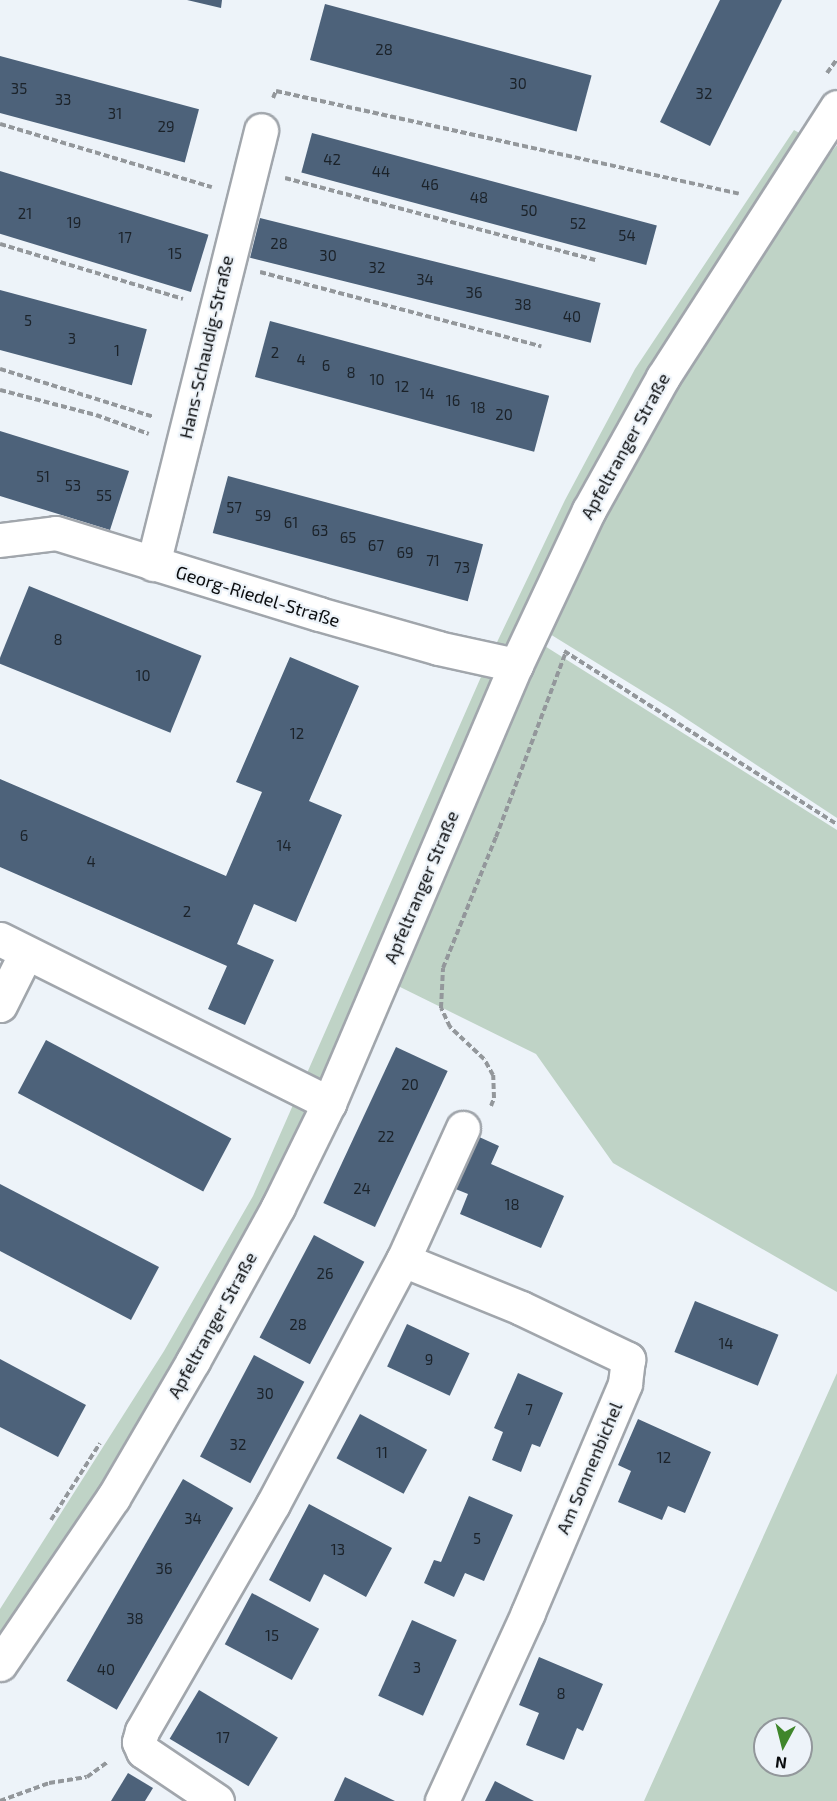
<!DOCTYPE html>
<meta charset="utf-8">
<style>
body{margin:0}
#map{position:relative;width:837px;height:1801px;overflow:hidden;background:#edf3f9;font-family:"Exo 2",sans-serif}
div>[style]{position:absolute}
.green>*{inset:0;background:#bfd3c6}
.building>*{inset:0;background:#4d627a;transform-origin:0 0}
.path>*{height:4px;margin-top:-2px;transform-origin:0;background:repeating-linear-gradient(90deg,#93979b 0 6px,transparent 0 9px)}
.roads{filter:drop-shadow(2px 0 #a1a6ac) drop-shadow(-2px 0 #a1a6ac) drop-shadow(0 2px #a1a6ac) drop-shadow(0 -2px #a1a6ac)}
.street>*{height:33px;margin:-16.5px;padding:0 16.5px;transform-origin:16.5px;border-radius:16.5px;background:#fff}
.secondary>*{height:33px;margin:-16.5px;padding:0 16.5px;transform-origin:16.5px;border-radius:16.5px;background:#fff}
span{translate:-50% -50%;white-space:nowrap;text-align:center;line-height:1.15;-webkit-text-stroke:4.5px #edf3f9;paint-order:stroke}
.number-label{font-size:15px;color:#1b2229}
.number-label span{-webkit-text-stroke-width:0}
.street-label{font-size:18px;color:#0a0c0e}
.north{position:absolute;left:753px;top:1717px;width:60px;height:60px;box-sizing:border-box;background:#edf3f9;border:2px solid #92979b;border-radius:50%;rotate:187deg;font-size:16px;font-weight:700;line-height:24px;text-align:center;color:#0a0c0e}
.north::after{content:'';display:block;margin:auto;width:21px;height:27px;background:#3f862b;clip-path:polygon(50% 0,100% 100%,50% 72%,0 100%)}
</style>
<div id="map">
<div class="green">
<div style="clip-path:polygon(794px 130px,803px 135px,651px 373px,265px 1202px,97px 1490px,0 1638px,0 1609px,164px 1351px,253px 1196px,488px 661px,565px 500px,635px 369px)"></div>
<div style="clip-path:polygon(837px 145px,837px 818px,673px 710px,545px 631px,672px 381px,781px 217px)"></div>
<div style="clip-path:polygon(540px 643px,837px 830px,837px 1292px,613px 1163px,536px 1054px,398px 986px)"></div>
<div style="clip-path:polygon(evenodd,837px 1373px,837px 1801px,644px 1801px,837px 1373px,765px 1729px,801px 1729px,801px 1765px,765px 1765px,765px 1729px)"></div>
</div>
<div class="building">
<div style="clip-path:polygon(187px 0,222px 0,221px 8px)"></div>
<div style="clip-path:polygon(720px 0,782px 0,710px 146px,660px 122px)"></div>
<div style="left:325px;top:4px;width:276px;height:58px;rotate:15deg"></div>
<div style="left:0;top:56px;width:206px;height:55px;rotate:15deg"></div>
<div style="left:312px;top:133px;width:357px;height:41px;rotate:15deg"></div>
<div style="left:0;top:171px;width:218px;height:60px;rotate:17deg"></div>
<div style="left:260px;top:218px;width:351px;height:41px;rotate:14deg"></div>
<div style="left:0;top:290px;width:152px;height:58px;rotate:15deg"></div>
<div style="left:270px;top:321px;width:289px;height:58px;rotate:15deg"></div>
<div style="clip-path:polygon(0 431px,129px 471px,110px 530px,0 496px)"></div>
<div style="left:228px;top:476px;width:264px;height:59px;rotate:15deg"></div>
<div style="left:29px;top:586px;width:186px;height:83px;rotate:22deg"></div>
<div style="clip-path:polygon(290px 657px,359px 686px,309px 801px,342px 815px,296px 922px,254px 904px,237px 944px,274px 960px,245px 1025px,208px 1009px,227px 966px,0 867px,0 779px,226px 876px,262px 792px,236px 782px)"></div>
<div style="left:46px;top:1040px;width:210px;height:60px;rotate:28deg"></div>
<div style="left:396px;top:1047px;width:57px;height:172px;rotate:25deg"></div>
<div style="clip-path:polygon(477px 1136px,499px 1146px,491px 1164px,564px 1196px,541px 1248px,460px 1214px,468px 1194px,453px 1188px)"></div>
<div style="clip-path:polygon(0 1184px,159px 1267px,131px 1320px,0 1251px)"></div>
<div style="left:314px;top:1235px;width:57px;height:116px;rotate:28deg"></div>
<div style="left:695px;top:1301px;width:90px;height:55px;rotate:22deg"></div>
<div style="left:407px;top:1324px;width:69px;height:47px;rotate:25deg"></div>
<div style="left:254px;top:1355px;width:57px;height:115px;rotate:28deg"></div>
<div style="clip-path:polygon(0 1359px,86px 1405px,58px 1457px,0 1427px)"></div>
<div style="clip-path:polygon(518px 1373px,563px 1393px,540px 1447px,532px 1444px,521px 1472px,492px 1460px,503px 1432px,494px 1428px)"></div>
<div style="left:360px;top:1414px;width:76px;height:50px;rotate:28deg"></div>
<div style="clip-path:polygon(638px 1419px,711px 1452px,685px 1513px,668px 1506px,662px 1520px,618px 1502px,631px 1471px,618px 1465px)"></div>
<div style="left:183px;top:1479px;width:58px;height:233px;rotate:30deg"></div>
<div style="clip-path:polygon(469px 1496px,513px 1515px,484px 1581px,465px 1573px,454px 1597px,424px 1583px,434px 1560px,441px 1562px)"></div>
<div style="clip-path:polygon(309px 1504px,392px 1548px,366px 1597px,324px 1574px,310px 1602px,269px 1580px)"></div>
<div style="left:252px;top:1593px;width:76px;height:58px;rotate:28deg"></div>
<div style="left:412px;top:1620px;width:49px;height:83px;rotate:24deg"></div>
<div style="clip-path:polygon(539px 1657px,603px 1684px,583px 1731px,577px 1728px,564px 1760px,526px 1745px,539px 1713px,519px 1705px)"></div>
<div style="left:199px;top:1690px;width:92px;height:57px;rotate:31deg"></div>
<div style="clip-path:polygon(128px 1773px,153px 1788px,145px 1801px,111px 1801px)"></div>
<div style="clip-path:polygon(345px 1777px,395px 1801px,334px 1801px)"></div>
<div style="clip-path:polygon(495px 1781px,534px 1801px,485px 1801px)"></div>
</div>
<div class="path">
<div style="left:827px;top:73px;width:17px;rotate:-54deg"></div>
<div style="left:273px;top:98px;width:8px;rotate:-67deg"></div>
<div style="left:276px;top:91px;width:474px;rotate:12.5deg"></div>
<div style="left:0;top:124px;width:221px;rotate:16.6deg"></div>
<div style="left:285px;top:178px;width:321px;rotate:14.8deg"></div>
<div style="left:0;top:244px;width:191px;rotate:16.7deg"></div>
<div style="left:260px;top:272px;width:291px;rotate:14.8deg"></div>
<div style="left:0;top:369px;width:161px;rotate:17.3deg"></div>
<div style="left:0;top:390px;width:99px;rotate:14.6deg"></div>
<div style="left:96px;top:415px;width:56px;rotate:19.7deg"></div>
<div style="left:564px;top:651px;width:323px;rotate:32.4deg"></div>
<div style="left:491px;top:1106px;width:9px;rotate:-69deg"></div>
<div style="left:494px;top:1098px;width:23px;rotate:-92deg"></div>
<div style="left:493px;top:1075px;width:18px;rotate:-119deg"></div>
<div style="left:484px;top:1059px;width:47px;rotate:-136.7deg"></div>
<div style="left:450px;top:1027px;width:21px;rotate:-115deg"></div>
<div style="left:441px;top:1008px;width:40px;rotate:-87.1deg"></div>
<div style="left:443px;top:968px;width:141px;rotate:-68deg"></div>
<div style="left:496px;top:837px;width:198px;rotate:-69.3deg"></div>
<div style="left:51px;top:1520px;width:91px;rotate:-57.5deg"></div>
<div style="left:0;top:1801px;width:52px;rotate:-20.2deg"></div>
<div style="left:49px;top:1783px;width:38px;rotate:-9deg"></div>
<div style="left:87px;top:1777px;width:26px;rotate:-36deg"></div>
</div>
<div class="roads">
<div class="street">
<div style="left:0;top:540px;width:56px;rotate:-7.1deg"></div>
<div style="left:56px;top:533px;width:275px;rotate:17.1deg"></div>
<div style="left:319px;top:614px;width:124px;rotate:15.9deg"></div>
<div style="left:438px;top:648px;width:80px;rotate:12.3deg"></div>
<div style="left:153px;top:564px;width:447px;rotate:-76deg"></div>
<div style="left:0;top:939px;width:368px;rotate:26.5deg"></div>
<div style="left:0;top:1005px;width:58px;rotate:-63.4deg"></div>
<div style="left:403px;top:1260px;width:145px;rotate:-65.6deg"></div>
<div style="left:217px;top:1801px;width:89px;rotate:-146deg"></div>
<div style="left:143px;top:1751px;width:10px;rotate:-114deg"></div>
<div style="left:139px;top:1742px;width:11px;rotate:-75deg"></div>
<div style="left:142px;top:1731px;width:262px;rotate:-60deg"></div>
<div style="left:273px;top:1504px;width:276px;rotate:-62deg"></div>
<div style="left:403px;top:1260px;width:127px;rotate:22.1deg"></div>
<div style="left:521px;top:1308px;width:119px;rotate:25.5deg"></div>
<div style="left:628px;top:1359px;width:25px;rotate:97deg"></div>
<div style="left:625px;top:1384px;width:249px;rotate:113deg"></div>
<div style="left:528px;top:1613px;width:207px;rotate:114.6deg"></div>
</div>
<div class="secondary">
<div style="left:0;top:1664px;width:201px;rotate:-55.8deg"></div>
<div style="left:113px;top:1498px;width:159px;rotate:-59.7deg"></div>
<div style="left:193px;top:1361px;width:176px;rotate:-61.1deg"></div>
<div style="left:278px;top:1207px;width:116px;rotate:-63.9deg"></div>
<div style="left:329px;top:1103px;width:476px;rotate:-66.9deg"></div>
<div style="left:516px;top:665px;width:171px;rotate:-64.8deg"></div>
<div style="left:589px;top:510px;width:152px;rotate:-60.9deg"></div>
<div style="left:663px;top:377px;width:321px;rotate:-57.2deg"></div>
</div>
</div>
<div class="number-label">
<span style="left:384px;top:50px">28</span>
<span style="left:518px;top:84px">30</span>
<span style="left:19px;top:89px">35</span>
<span style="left:704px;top:94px">32</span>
<span style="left:63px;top:100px">33</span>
<span style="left:115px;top:114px">31</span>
<span style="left:166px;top:127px">29</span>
<span style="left:332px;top:160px">42</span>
<span style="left:381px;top:172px">44</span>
<span style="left:430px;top:185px">46</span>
<span style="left:479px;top:198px">48</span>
<span style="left:529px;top:211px">50</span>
<span style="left:25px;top:214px">21</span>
<span style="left:74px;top:223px">19</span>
<span style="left:578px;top:224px">52</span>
<span style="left:627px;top:236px">54</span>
<span style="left:125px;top:238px">17</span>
<span style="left:279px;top:244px">28</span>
<span style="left:175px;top:254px">15</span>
<span style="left:328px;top:256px">30</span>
<span style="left:377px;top:268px">32</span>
<span style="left:425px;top:280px">34</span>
<span style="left:474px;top:293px">36</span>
<span style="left:523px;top:305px">38</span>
<span style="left:572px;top:317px">40</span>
<span style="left:28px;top:321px">5</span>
<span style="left:72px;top:339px">3</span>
<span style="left:117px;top:351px">1</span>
<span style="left:275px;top:353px">2</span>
<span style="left:301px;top:360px">4</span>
<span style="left:326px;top:366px">6</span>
<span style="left:351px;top:373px">8</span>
<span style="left:377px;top:380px">10</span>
<span style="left:402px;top:387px">12</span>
<span style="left:427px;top:394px">14</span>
<span style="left:453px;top:401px">16</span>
<span style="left:478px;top:408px">18</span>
<span style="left:504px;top:415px">20</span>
<span style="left:43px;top:477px">51</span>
<span style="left:73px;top:486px">53</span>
<span style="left:104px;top:496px">55</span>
<span style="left:234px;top:508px">57</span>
<span style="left:263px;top:516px">59</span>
<span style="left:291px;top:523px">61</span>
<span style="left:320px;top:531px">63</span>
<span style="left:348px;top:538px">65</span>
<span style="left:376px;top:546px">67</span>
<span style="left:405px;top:553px">69</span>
<span style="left:433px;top:561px">71</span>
<span style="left:462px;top:568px">73</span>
<span style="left:58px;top:640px">8</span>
<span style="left:143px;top:676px">10</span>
<span style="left:297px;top:734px">12</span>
<span style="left:24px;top:836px">6</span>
<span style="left:284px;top:846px">14</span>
<span style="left:91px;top:862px">4</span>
<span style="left:187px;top:912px">2</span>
<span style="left:410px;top:1085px">20</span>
<span style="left:386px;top:1137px">22</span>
<span style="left:362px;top:1189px">24</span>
<span style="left:512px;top:1205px">18</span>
<span style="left:325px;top:1274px">26</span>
<span style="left:298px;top:1325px">28</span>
<span style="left:726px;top:1344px">14</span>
<span style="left:429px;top:1360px">9</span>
<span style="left:265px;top:1394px">30</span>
<span style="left:529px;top:1410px">7</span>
<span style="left:238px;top:1445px">32</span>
<span style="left:382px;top:1453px">11</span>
<span style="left:664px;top:1458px">12</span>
<span style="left:193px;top:1519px">34</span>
<span style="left:477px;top:1539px">5</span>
<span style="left:338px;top:1550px">13</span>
<span style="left:164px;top:1569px">36</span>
<span style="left:135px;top:1619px">38</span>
<span style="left:272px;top:1636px">15</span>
<span style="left:417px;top:1668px">3</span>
<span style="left:106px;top:1670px">40</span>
<span style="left:561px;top:1694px">8</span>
<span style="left:223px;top:1738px">17</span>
</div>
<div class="street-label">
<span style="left:206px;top:347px;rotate:-77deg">Hans-Schaudig-Straße</span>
<span style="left:625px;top:446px;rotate:-61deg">Apfeltranger Straße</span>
<span style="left:258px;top:596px;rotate:17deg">Georg-Riedel-Straße</span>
<span style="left:421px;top:887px;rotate:-67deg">Apfeltranger Straße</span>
<span style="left:212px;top:1325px;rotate:-61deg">Apfeltranger Straße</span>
<span style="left:589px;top:1468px;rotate:-67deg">Am Sonnenbichel</span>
</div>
<div class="north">N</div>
</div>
